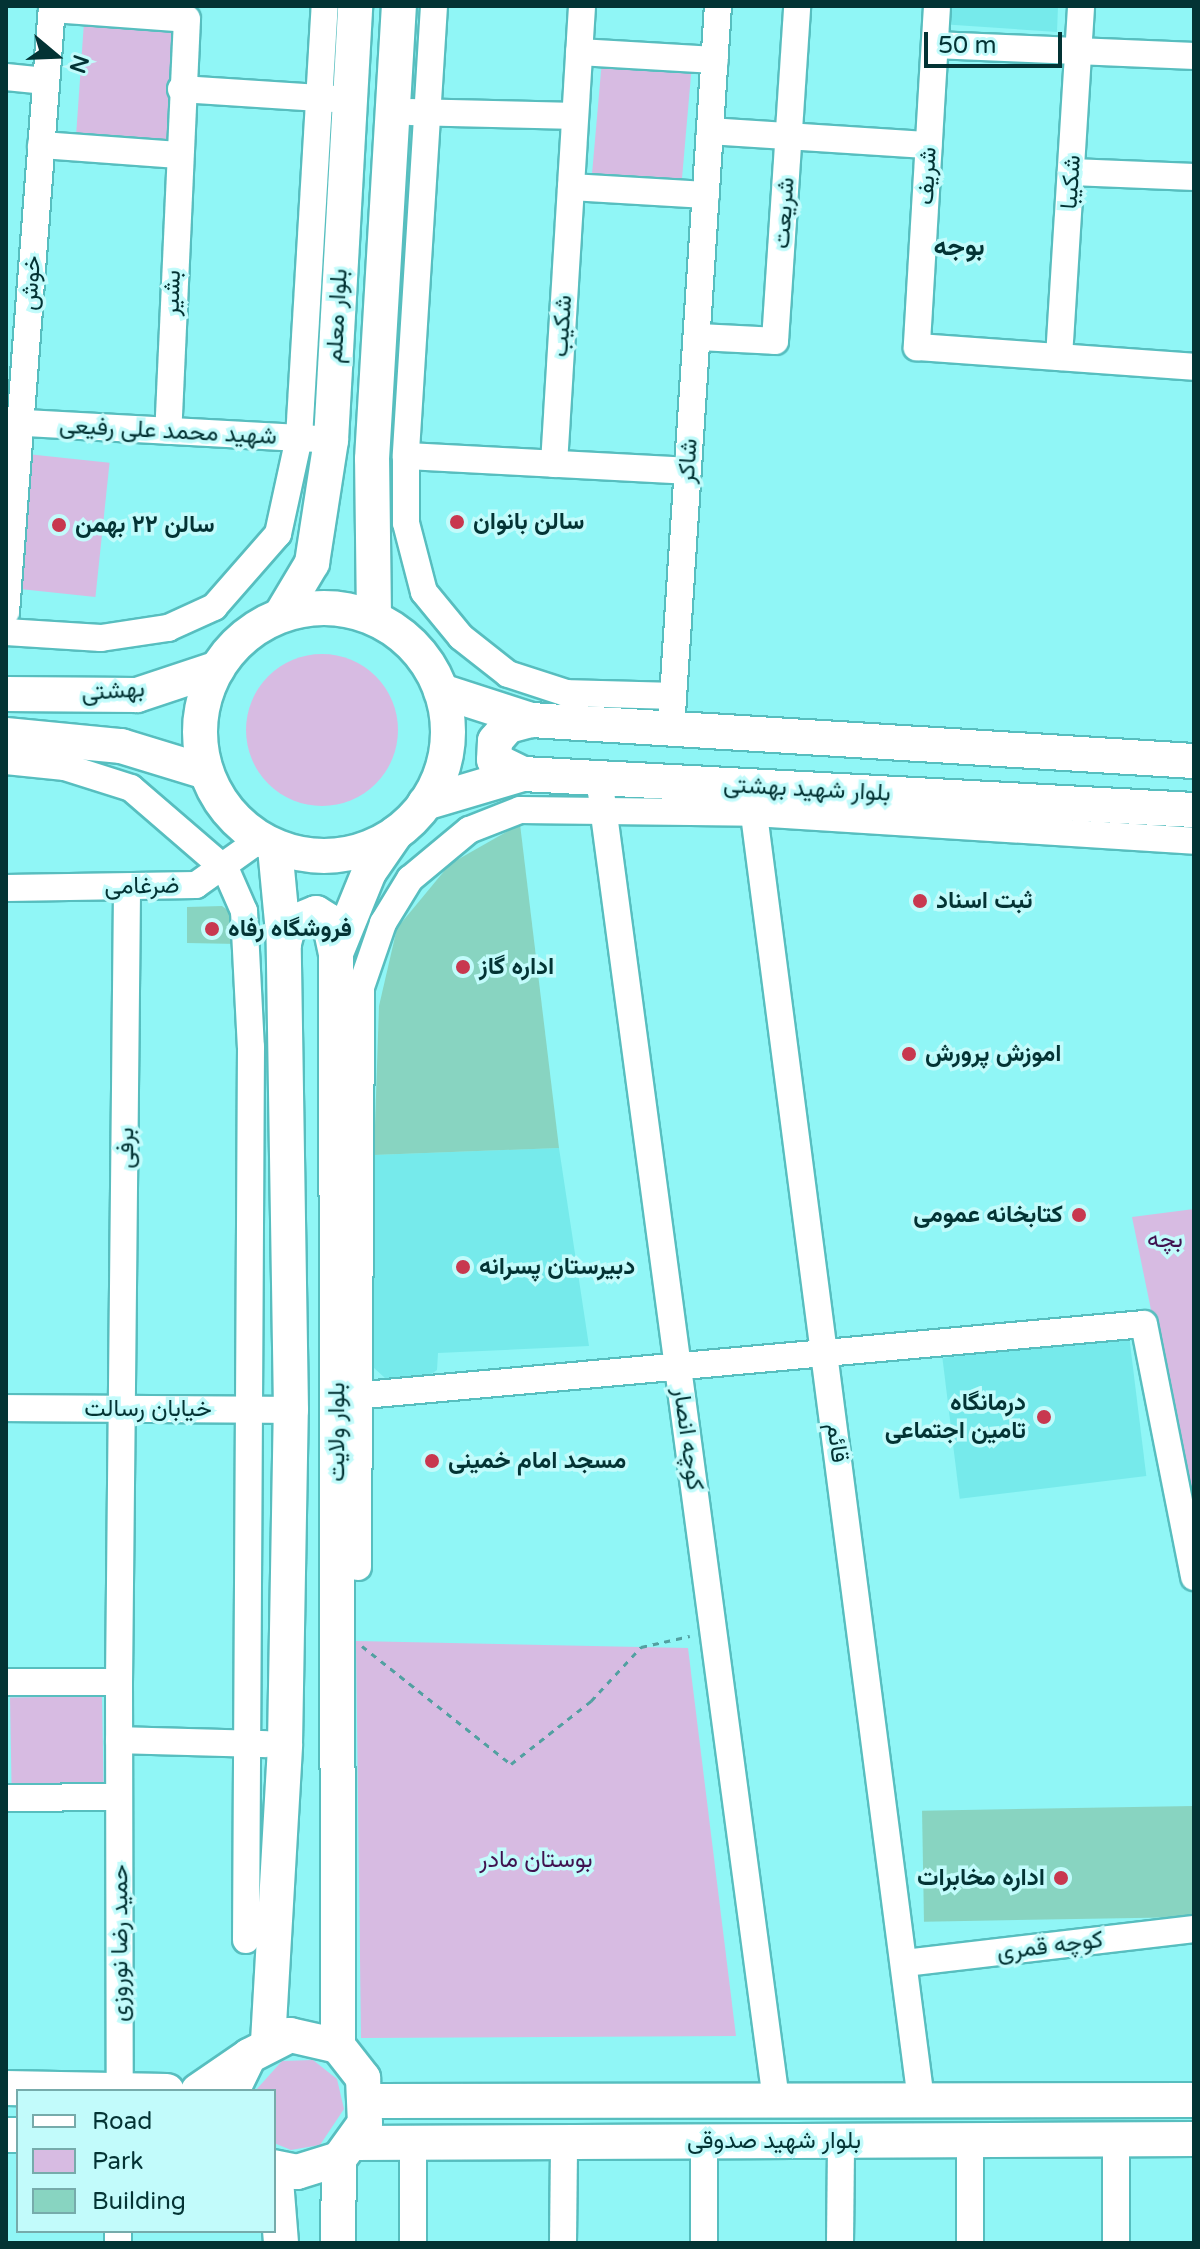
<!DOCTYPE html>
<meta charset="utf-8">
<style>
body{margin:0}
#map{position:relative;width:1200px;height:2249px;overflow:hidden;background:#90f6f6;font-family:"Varela Round",Vazirmatn,sans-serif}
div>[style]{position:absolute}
.built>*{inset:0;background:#76eaeb;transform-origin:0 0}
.green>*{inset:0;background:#d7bbe2;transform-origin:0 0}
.round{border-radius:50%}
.building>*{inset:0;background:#88d4c1;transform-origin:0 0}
.path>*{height:3px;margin-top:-1.5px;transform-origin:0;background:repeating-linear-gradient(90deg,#52a0a1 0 6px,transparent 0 12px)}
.roads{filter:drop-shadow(2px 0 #57bebf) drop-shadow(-2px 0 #57bebf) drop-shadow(0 2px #57bebf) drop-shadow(0 -2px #57bebf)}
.minor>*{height:26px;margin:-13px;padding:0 13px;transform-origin:13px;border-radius:13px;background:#fff}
.major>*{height:34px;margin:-17px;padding:0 17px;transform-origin:17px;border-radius:17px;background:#fff}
.major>.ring{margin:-17px;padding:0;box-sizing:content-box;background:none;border:34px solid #fff;border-radius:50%}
.dots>*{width:22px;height:22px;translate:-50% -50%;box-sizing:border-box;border:4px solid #c2fbfb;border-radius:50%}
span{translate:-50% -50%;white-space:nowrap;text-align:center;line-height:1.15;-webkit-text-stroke:7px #c2fbfb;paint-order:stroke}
.street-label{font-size:24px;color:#033334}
.poi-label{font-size:24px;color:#033334;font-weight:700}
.left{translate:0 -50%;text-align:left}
.right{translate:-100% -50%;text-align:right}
.park-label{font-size:24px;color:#401350}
.neighbourhood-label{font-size:26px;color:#033334;font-weight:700}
.frame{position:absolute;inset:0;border:8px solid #033334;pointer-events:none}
.legend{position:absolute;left:16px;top:2089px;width:260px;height:144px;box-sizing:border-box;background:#c2fbfb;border:2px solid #76abab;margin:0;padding:10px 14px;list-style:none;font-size:24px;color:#033334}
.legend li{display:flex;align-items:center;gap:16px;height:40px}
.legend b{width:40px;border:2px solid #76abab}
.north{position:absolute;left:16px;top:16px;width:80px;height:80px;-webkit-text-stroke:6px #c2fbfb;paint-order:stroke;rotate:109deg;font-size:22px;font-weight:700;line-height:32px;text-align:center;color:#033334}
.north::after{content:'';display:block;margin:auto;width:28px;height:36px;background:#033334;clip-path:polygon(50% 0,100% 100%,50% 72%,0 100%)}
.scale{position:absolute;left:924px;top:32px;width:138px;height:36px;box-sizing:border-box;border:4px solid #033334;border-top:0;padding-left:10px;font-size:24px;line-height:28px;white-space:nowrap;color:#033334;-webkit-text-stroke:6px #c2fbfb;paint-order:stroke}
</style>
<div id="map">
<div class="built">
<div style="clip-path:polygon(942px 6px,1058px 6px,1057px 32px,940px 24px)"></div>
<div style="clip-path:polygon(559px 1148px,589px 1346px,438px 1353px,437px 1370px,426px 1378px,385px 1378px,373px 1367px,374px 1155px)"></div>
<div style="left:1129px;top:1335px;width:142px;height:188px;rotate:83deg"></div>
</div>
<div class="green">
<div style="left:84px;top:22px;width:91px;height:117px;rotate:4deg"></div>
<div style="left:602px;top:60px;width:90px;height:117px;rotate:5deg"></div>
<div style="left:27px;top:454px;width:83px;height:135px;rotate:6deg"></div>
<div class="round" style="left:246px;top:654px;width:152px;height:152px"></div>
<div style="clip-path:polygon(1194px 1209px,1194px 1520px,1132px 1217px)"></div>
<div style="clip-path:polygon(356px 1641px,688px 1648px,736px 2036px,361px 2038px)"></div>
<div style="left:102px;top:1696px;width:88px;height:92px;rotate:89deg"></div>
<div style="clip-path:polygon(313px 2060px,337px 2079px,344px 2109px,320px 2145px,291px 2150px,274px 2143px,274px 2091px,255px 2091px,282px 2061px)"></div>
</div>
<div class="building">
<div style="clip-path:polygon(520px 824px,559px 1148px,374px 1155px,379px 1006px,397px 928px,450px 864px)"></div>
<div style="clip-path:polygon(222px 906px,236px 916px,238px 944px,187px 943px,187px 907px)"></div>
<div style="left:1193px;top:1806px;width:111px;height:271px;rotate:89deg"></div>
</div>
<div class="path">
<div style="left:362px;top:1646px;width:190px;rotate:38.4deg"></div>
<div style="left:511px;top:1764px;width:102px;rotate:-38.2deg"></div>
<div style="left:591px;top:1701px;width:74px;rotate:-47.2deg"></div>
<div style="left:641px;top:1647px;width:50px;rotate:-12.7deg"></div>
</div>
<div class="roads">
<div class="minor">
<div style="left:434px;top:6px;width:451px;rotate:93.6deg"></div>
<div style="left:406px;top:456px;width:67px;rotate:90deg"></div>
<div style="left:406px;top:523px;width:71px;rotate:75.4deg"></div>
<div style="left:424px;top:592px;width:58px;rotate:50.6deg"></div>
<div style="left:461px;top:637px;width:60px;rotate:38.2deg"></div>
<div style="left:508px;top:674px;width:61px;rotate:18.1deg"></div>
<div style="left:566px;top:693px;width:107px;rotate:1.6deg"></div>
<div style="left:937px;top:6px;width:342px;rotate:93.4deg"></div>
<div style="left:917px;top:347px;width:278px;rotate:4.1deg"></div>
<div style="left:52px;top:9px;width:135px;rotate:4.2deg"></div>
<div style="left:187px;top:19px;width:412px;rotate:92.6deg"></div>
<div style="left:935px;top:45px;width:259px;rotate:2.4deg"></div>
<div style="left:579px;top:52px;width:136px;rotate:3.4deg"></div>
<div style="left:6px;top:77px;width:40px;rotate:5.7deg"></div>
<div style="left:181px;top:89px;width:154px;rotate:3.7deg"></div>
<div style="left:411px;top:112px;width:164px;rotate:1.4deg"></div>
<div style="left:710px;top:131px;width:219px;rotate:3.7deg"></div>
<div style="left:41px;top:145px;width:135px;rotate:4.2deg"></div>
<div style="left:1072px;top:172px;width:122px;rotate:2.3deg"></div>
<div style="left:571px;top:187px;width:135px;rotate:3.4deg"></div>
<div style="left:697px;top:337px;width:78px;rotate:2.9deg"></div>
<div style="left:775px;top:341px;width:336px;rotate:-86.2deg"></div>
<div style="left:1059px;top:357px;width:352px;rotate:-86.4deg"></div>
<div style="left:6px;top:422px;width:309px;rotate:3.1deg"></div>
<div style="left:406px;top:456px;width:282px;rotate:3deg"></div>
<div style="left:554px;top:464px;width:459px;rotate:-86.5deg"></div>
<div style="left:6px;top:612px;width:608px;rotate:-85.66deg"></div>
<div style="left:6px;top:632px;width:95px;rotate:3.6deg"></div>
<div style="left:101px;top:638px;width:68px;rotate:-8.5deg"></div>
<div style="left:168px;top:628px;width:51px;rotate:-24.5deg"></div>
<div style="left:214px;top:607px;width:97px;rotate:-48.8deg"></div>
<div style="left:278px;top:534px;width:98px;rotate:-77.7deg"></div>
<div style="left:299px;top:438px;width:433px;rotate:-86.6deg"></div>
<div style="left:672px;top:713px;width:708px;rotate:-86.28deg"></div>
<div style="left:6px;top:761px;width:59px;rotate:5.8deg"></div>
<div style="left:65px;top:767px;width:69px;rotate:17.7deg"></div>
<div style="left:131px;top:788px;width:125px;rotate:40.8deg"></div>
<div style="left:226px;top:870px;width:45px;rotate:66.3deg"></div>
<div style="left:244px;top:911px;width:136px;rotate:87.1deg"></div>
<div style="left:251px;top:1047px;width:893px;rotate:90.32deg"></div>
<div style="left:601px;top:792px;width:1320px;rotate:82.38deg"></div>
<div style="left:752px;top:799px;width:1312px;rotate:82.6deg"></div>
<div style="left:6px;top:888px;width:190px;rotate:-0.9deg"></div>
<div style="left:196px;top:885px;width:81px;rotate:-35.5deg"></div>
<div style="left:342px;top:1397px;width:805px;rotate:-5.2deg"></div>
<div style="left:1144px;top:1324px;width:258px;rotate:78.8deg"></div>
<div style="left:6px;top:1408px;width:285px;rotate:0.4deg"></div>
<div style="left:358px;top:1567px;width:580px;rotate:-89.7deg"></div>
<div style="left:361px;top:987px;width:68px;rotate:-71deg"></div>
<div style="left:383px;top:923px;width:52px;rotate:-58.5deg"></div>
<div style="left:410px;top:879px;width:77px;rotate:-39.7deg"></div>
<div style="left:469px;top:830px;width:55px;rotate:-21.4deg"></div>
<div style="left:520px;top:810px;width:234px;rotate:0.7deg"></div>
<div style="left:754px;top:813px;width:441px;rotate:3.6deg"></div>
<div style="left:6px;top:1682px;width:113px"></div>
<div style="left:119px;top:1682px;width:408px;rotate:89.9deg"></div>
<div style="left:119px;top:1682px;width:795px;rotate:-89.42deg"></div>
<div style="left:119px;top:1740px;width:147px;rotate:1.6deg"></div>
<div style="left:6px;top:1798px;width:113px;rotate:-0.5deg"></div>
<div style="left:905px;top:1963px;width:291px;rotate:-6.7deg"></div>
<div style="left:118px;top:2231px;width:12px;rotate:90deg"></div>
<div style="left:413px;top:2243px;width:100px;rotate:-90deg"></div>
<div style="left:563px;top:2243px;width:101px;rotate:-89.4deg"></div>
<div style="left:704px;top:2243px;width:101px;rotate:-90deg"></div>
<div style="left:840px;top:2243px;width:102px;rotate:-89.4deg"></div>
<div style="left:970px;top:2243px;width:103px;rotate:-90deg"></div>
<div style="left:1116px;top:2243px;width:103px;rotate:-90deg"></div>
</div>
<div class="major">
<div class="ring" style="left:200px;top:608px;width:214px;height:214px"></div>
<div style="left:281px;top:615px;width:61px;rotate:-59.2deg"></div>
<div style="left:312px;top:563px;width:124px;rotate:-81.2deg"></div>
<div style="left:331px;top:440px;width:435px;rotate:-86.8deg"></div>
<div style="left:374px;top:618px;width:159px;rotate:-90.7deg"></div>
<div style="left:372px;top:459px;width:454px;rotate:-86.6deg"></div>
<div style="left:441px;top:691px;width:95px;rotate:17.9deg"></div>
<div style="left:531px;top:720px;width:664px;rotate:3.54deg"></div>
<div style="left:6px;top:694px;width:131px;rotate:0.4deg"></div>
<div style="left:137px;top:695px;width:85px;rotate:-18.4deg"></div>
<div style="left:6px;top:735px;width:116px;rotate:5.5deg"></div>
<div style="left:121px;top:746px;width:89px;rotate:17deg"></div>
<div style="left:523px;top:774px;width:32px;rotate:-154deg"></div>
<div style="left:494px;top:760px;width:19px;rotate:-87deg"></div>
<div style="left:495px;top:741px;width:20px;rotate:-49deg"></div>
<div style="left:508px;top:726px;width:24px;rotate:-15deg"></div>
<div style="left:425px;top:803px;width:102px;rotate:-16.5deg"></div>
<div style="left:523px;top:774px;width:672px;rotate:3.07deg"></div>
<div style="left:284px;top:943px;width:20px;rotate:-75deg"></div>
<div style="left:289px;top:924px;width:29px;rotate:-22deg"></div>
<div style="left:316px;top:913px;width:15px;rotate:32deg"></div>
<div style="left:329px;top:921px;width:33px;rotate:78deg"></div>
<div style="left:268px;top:2042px;width:298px;rotate:-86.7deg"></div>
<div style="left:285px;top:1744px;width:334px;rotate:-89deg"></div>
<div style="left:291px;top:1410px;width:467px;rotate:-90.9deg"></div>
<div style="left:284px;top:943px;width:96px;rotate:-95.4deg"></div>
<div style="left:338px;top:2046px;width:1093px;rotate:-90.1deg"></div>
<div style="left:336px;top:953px;width:87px;rotate:-67.8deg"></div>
<div style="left:369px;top:872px;width:47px;rotate:-55.3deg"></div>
<div style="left:6px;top:2088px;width:161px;rotate:1.1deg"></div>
<div style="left:198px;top:2091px;width:58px;rotate:-34.5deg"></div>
<div style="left:232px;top:2091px;width:39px;rotate:-64deg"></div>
<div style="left:249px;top:2056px;width:46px;rotate:-27.1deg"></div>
<div style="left:290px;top:2035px;width:49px;rotate:12.9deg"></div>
<div style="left:338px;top:2046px;width:41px;rotate:52deg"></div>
<div style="left:363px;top:2078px;width:45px;rotate:87.5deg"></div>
<div style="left:365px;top:2123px;width:44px;rotate:125.8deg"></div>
<div style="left:339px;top:2159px;width:44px;rotate:162.8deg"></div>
<div style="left:297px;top:2172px;width:24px;rotate:-168deg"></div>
<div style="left:368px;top:2101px;width:826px;rotate:-0.07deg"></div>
<div style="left:6px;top:2135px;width:12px"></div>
<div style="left:355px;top:2143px;width:839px;rotate:-0.27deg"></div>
<div style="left:275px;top:2168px;width:75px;rotate:85.4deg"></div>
<div style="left:338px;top:2243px;width:84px;rotate:-89.3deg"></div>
</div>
</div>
<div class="dots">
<div style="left:457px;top:522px;background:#c8384f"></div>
<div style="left:59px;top:525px;background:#c8384f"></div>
<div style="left:920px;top:901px;background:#c8384f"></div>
<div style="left:212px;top:929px;background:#c8384f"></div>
<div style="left:463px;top:967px;background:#c8384f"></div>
<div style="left:909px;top:1054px;background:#c8384f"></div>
<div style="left:1079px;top:1215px;background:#c8384f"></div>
<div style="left:463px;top:1267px;background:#c8384f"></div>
<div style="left:1044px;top:1417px;background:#c8384f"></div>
<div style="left:432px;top:1461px;background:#c8384f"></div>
<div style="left:1061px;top:1878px;background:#c8384f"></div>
</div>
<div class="street-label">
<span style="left:927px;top:176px;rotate:-87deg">شریف</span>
<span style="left:1071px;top:182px;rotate:-86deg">شکیبا</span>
<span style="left:784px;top:213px;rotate:-86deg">شریعت</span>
<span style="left:31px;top:283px;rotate:-86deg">خوش</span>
<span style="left:172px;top:293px;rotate:-88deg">بشیر</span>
<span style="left:337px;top:316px;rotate:-87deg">بلوار معلم</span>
<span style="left:562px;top:326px;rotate:-86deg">شکیب</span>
<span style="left:168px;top:431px;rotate:3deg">شهید محمد علی رفیعی</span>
<span style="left:688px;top:461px;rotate:-86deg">شاکر</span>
<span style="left:113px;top:691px;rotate:-4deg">بهشتی</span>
<span style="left:807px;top:789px;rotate:3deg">بلوار شهید بهشتی</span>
<span style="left:142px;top:886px;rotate:-1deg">ضرغامی</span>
<span style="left:126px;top:1148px;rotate:-90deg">برفی</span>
<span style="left:148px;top:1409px">خیابان رسالت</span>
<span style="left:337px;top:1432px;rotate:-90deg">بلوار ولایت</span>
<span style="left:688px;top:1439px;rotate:82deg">کوچه انصار</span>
<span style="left:837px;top:1443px;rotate:82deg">قائم</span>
<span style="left:120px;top:1943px;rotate:-90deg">حمید رضا نوروزی</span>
<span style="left:1050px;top:1946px;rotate:-7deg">کوچه قمری</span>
<span style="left:774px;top:2141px">بلوار شهید صدوقی</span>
</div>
<div class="poi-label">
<span class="left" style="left:473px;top:522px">سالن بانوان</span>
<span class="left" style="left:75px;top:525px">سالن ۲۲ بهمن</span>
<span class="left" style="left:936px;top:901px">ثبت اسناد</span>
<span class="left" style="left:228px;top:929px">فروشگاه رفاه</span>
<span class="left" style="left:479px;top:967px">اداره گاز</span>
<span class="left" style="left:925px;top:1054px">اموزش پرورش</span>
<span class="right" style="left:1063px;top:1215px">کتابخانه عمومی</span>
<span class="left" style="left:479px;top:1267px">دبیرستان پسرانه</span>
<span class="right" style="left:1026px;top:1417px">درمانگاه<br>تامین اجتماعی</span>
<span class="left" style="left:448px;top:1461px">مسجد امام خمینی</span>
<span class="right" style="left:1045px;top:1878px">اداره مخابرات</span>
</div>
<div class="park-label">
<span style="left:1165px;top:1240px">بچه</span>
<span style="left:536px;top:1860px">بوستان مادر</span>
</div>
<div class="neighbourhood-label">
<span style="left:959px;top:247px">بوجه</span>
</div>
<div class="frame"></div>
<ul class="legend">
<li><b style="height:10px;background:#fff"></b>Road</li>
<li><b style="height:22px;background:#d7bbe2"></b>Park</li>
<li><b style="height:22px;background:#88d4c1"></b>Building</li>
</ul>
<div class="north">N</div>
<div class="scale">50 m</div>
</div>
